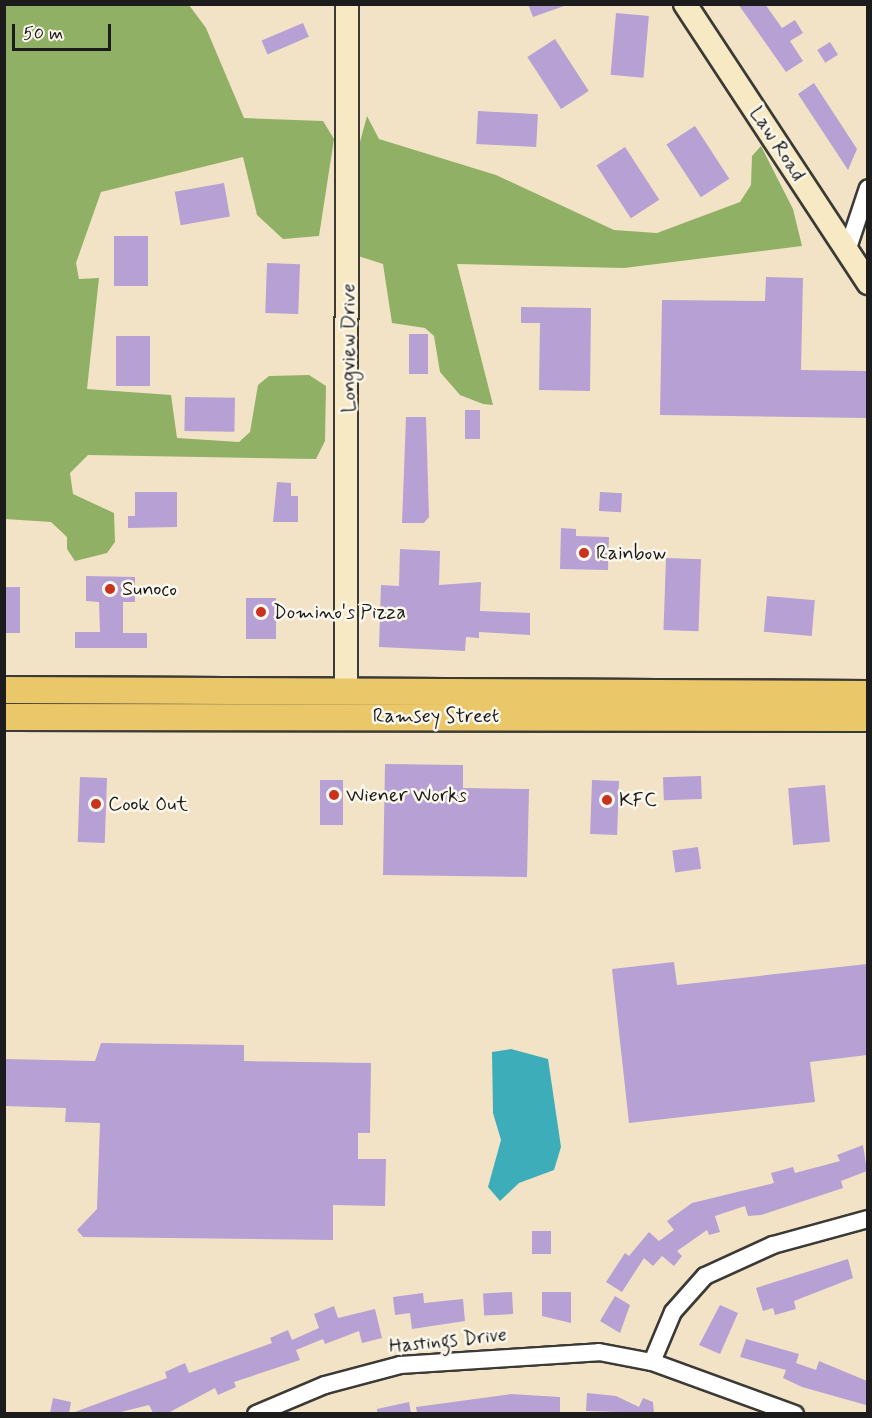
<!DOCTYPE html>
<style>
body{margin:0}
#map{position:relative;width:872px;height:1418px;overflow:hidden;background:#f2e3c6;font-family:Mynerve,sans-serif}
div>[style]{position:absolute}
.forest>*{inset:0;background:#90b165}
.water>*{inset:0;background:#3dadba}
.building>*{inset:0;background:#b6a0d4;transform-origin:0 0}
.roads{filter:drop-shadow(2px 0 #3c3a36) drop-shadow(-2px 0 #3c3a36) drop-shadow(0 2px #3c3a36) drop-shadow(0 -2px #3c3a36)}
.street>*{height:16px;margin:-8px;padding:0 8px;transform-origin:8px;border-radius:8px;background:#fff}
.secondary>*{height:22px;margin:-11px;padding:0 11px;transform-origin:11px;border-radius:11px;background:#f7e9c3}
.primary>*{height:26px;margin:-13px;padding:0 13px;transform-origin:13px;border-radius:13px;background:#eac769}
.dots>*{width:16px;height:16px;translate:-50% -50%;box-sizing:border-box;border:3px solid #fbf7ec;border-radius:50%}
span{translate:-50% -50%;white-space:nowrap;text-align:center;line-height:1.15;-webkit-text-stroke:5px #fbf7ec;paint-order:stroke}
.street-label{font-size:20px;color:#1c1c1c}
.poi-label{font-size:20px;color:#1c1c1c}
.left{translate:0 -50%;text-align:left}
.frame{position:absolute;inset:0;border:6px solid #1c1c1c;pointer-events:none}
.scale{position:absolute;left:12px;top:24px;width:99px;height:27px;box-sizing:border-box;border:3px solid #1c1c1c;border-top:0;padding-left:8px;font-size:18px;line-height:21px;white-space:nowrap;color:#1c1c1c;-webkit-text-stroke:4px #fbf7ec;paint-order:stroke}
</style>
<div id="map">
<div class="forest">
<div style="clip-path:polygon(5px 4px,189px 5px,206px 28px,244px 118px,323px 121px,334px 139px,319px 236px,283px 239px,257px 215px,243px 157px,101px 192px,76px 263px,79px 279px,99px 278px,87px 389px,171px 395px,177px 438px,239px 442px,250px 432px,258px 385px,269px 376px,309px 375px,326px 386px,325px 441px,316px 459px,88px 455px,70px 473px,73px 494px,114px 513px,115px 542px,107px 553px,75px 561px,67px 549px,67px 537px,51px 522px,5px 519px)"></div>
<div style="clip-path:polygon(367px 116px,379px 139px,496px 175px,614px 230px,657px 233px,740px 202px,751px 185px,752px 156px,761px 146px,793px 209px,802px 246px,624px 268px,457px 264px,493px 405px,483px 404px,460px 395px,440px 372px,434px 336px,425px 328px,392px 323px,383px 264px,355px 255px,357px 153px)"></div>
</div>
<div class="water">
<div style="clip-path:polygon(511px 1049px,548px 1059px,561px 1147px,554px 1170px,519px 1183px,500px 1201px,488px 1187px,501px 1140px,493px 1113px,492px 1052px)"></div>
</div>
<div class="building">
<div style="clip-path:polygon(528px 4px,564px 4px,564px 6px,533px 17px)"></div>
<div style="clip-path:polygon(738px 4px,765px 4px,782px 28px,795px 20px,803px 33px,790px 41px,803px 61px,786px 72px)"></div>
<div style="left:616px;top:13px;width:33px;height:62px;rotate:5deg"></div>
<div style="left:303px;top:23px;width:15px;height:45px;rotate:67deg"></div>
<div style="left:555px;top:39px;width:62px;height:33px;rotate:57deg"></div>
<div style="left:830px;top:42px;width:15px;height:15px;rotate:58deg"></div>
<div style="clip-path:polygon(814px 83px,857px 149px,848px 170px,798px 94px)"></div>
<div style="left:478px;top:111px;width:60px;height:33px;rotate:3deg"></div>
<div style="left:695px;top:126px;width:63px;height:34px;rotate:57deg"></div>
<div style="left:625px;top:147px;width:63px;height:34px;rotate:57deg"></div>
<div style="left:224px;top:183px;width:34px;height:50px;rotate:80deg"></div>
<div style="left:114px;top:236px;width:34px;height:50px"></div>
<div style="left:267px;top:263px;width:33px;height:50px;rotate:2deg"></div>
<div style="clip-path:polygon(766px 277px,803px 278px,801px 370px,867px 371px,867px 418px,660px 415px,662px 300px,765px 301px)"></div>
<div style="clip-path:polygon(521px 307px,591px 308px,590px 391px,539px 390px,540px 323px,521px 323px)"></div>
<div style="left:409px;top:334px;width:19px;height:40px"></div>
<div style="left:116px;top:336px;width:34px;height:50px"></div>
<div style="left:185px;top:397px;width:50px;height:34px;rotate:1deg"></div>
<div style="left:465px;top:410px;width:15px;height:29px"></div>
<div style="clip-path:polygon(406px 417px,426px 417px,429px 517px,424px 523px,402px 523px)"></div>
<div style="clip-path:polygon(277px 482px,291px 483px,291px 496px,298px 496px,298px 522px,273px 522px)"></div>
<div style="clip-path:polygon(135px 492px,177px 492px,177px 527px,128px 528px,128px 516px,135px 516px)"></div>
<div style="left:600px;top:492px;width:22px;height:19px;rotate:3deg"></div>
<div style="clip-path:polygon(561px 528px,576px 529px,576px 536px,609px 537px,608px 570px,560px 569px)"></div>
<div style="clip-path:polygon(400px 549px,440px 551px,439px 585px,481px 582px,480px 611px,530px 613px,530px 635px,479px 632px,479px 638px,466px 637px,465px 651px,379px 647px,381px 585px,399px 586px)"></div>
<div style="left:666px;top:558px;width:35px;height:72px;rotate:2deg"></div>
<div style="clip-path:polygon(86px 576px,135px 577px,135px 602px,123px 602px,123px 633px,147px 633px,147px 648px,75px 648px,75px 632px,100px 632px,99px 602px,86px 601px)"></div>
<div style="left:4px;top:587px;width:16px;height:46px"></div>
<div style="left:767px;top:596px;width:48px;height:36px;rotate:5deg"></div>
<div style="left:276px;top:598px;width:41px;height:30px;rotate:90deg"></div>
<div style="clip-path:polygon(385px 764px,463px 765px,463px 788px,529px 789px,527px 877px,383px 875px)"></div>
<div style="left:701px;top:776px;width:23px;height:38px;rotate:88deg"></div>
<div style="left:80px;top:777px;width:27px;height:65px;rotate:2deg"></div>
<div style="left:320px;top:780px;width:23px;height:45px"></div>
<div style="left:592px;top:780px;width:27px;height:54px;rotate:2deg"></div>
<div style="left:825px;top:785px;width:57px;height:37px;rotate:85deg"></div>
<div style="left:698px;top:847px;width:22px;height:26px;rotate:82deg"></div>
<div style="clip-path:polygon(674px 962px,677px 985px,867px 964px,867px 1055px,810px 1062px,815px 1102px,629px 1123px,612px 969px)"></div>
<div style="clip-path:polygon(101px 1043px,244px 1045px,244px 1061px,371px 1063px,370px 1133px,358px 1133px,358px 1159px,386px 1159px,385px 1206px,333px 1205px,333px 1240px,83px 1237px,77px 1230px,97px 1209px,100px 1123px,65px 1122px,66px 1108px,4px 1106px,4px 1059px,95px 1061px)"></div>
<div style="clip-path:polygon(863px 1145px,867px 1171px,841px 1181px,843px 1188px,761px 1215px,748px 1216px,745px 1206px,715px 1216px,720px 1232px,709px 1235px,707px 1230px,677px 1251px,682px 1256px,674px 1266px,662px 1256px,653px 1266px,644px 1258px,622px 1292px,606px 1282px,625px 1253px,629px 1256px,649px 1232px,659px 1241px,674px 1230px,667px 1221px,692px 1203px,774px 1183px,771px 1173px,793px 1167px,795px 1173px,840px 1161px,837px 1155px)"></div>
<div style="left:532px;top:1231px;width:19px;height:23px"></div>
<div style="clip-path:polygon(848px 1259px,853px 1278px,794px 1301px,796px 1309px,775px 1315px,773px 1308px,763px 1311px,756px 1288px)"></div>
<div style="left:512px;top:1292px;width:22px;height:29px;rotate:87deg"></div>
<div style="clip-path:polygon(542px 1292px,571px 1292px,571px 1323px,542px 1316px)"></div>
<div style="clip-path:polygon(423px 1293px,424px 1303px,463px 1299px,465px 1321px,412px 1329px,410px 1313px,395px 1315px,393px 1297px)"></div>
<div style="clip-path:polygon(615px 1296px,630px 1305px,620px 1333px,600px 1321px)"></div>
<div style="clip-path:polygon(720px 1305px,738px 1313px,720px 1354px,699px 1345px)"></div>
<div style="clip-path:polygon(334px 1306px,338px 1318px,375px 1309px,382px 1338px,362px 1343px,359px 1331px,325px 1344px,323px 1339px,296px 1350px,300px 1360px,234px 1382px,236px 1387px,218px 1395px,215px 1388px,168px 1413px,153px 1413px,149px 1405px,117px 1413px,72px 1413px,167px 1378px,165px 1372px,185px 1363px,189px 1373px,272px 1343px,270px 1338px,288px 1330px,292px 1340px,319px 1328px,314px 1314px)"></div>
<div style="clip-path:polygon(746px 1339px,799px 1354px,796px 1363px,816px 1370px,819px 1361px,867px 1381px,866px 1405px,802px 1387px,783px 1378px,786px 1370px,740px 1357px)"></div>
<div style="clip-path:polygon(587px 1393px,616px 1396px,639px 1407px,643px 1398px,653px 1402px,654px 1413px,586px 1411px)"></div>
<div style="clip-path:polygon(511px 1394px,560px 1397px,560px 1413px,417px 1413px,416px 1407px)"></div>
<div style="clip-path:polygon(53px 1398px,71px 1402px,69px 1413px,50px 1413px)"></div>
<div style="clip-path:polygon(409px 1402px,411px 1413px,377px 1413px,377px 1409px)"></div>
</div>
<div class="roads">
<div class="street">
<div style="left:847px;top:251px;width:66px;rotate:-71.6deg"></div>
<div style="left:652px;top:1362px;width:54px;rotate:-67.2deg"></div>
<div style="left:673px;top:1312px;width:48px;rotate:-48.4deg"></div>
<div style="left:705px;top:1276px;width:75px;rotate:-24.5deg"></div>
<div style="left:773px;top:1245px;width:98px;rotate:-15.3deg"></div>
<div style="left:256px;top:1414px;width:75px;rotate:-22.8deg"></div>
<div style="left:325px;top:1385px;width:78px;rotate:-14.9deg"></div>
<div style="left:400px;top:1365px;width:199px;rotate:-3.7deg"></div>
<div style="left:599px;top:1352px;width:54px;rotate:10.7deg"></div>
<div style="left:652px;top:1362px;width:152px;rotate:20deg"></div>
</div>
<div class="secondary">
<div style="left:685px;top:4px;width:334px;rotate:56.7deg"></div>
<div style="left:346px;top:692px;width:688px;rotate:-89.92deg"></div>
</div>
<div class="primary">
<div style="left:4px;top:690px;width:864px;rotate:0.27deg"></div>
<div style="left:4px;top:717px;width:864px;rotate:0.07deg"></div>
</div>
</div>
<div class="dots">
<div style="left:584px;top:553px;background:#c8321e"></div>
<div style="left:110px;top:589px;background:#c8321e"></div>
<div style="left:261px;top:612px;background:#c8321e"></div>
<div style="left:334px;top:795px;background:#c8321e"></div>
<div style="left:607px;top:800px;background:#c8321e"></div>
<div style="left:96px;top:804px;background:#c8321e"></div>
</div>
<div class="street-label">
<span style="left:777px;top:144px;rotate:57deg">Law Road</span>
<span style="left:349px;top:348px;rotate:-90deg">Longview Drive</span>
<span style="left:436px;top:716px">Ramsey Street</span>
<span style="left:448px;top:1341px;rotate:-6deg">Hastings Drive</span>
</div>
<div class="poi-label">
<span class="left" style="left:596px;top:553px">Rainbow</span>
<span class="left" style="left:122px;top:589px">Sunoco</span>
<span class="left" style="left:273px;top:612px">Domino's Pizza</span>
<span class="left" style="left:346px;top:795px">Wiener Works</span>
<span class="left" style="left:619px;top:800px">KFC</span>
<span class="left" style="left:108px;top:804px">Cook Out</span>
</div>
<div class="frame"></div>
<div class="scale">50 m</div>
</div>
